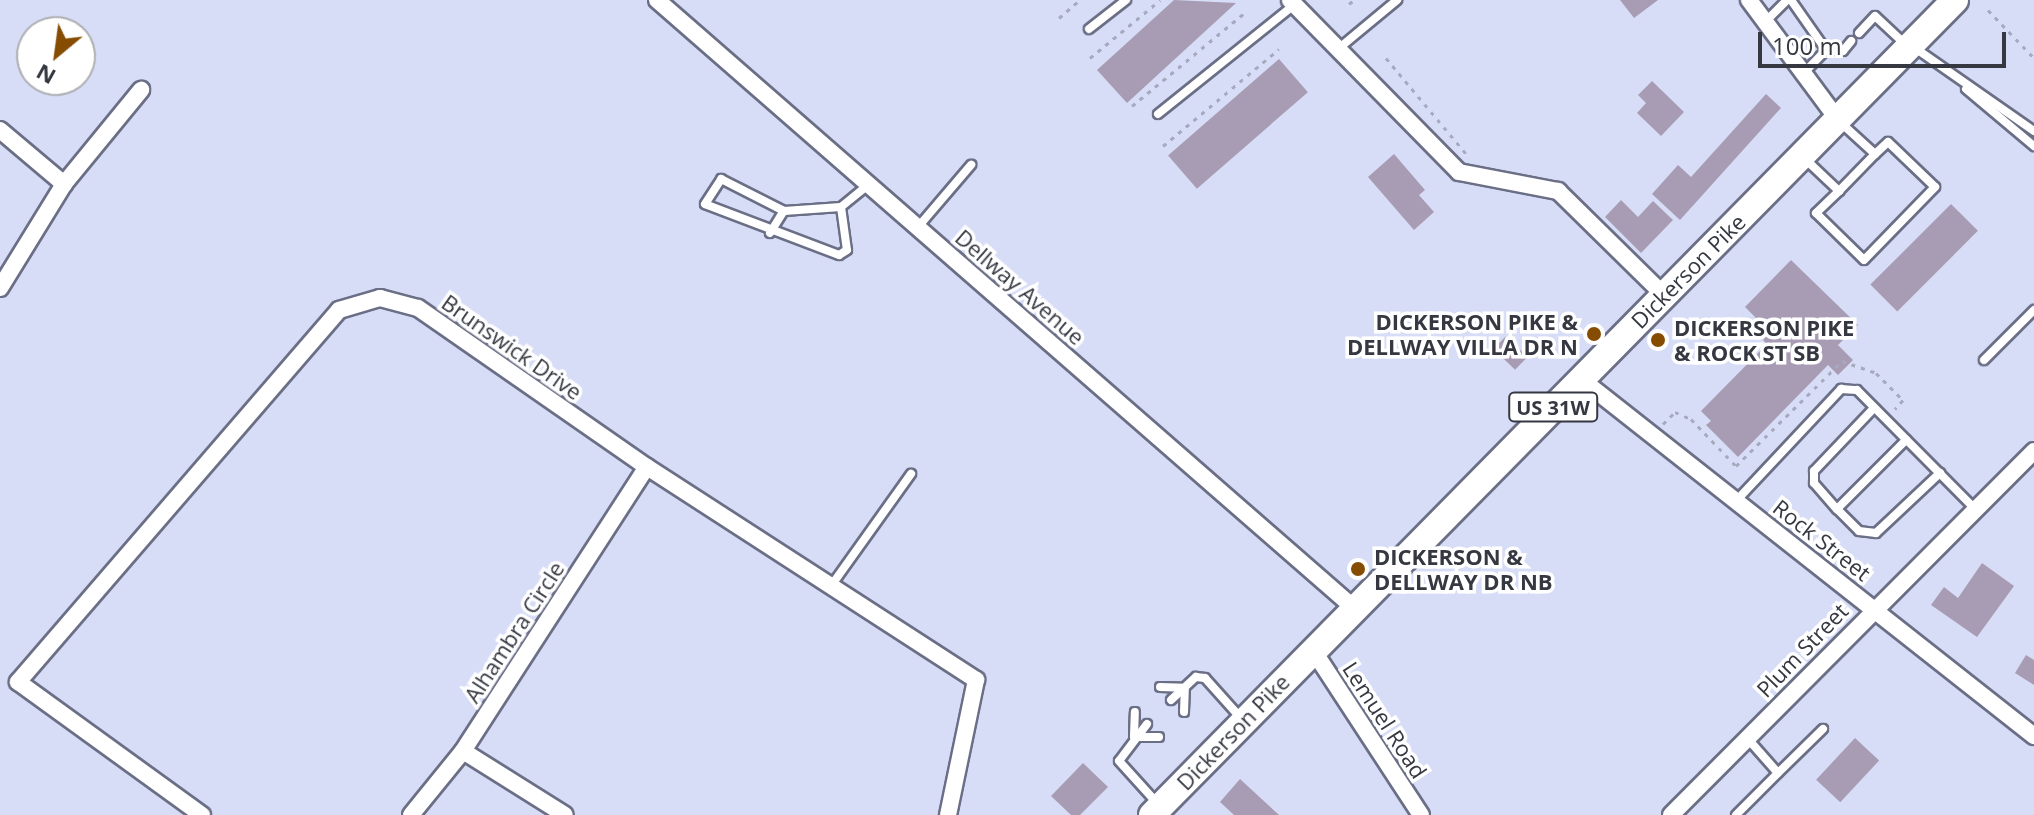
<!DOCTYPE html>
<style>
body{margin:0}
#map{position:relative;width:2034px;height:815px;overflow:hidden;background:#d8ddf7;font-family:"Open Sans",sans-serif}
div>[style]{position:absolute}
.building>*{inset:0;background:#a79cb4;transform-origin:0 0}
.path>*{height:3px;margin-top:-1.5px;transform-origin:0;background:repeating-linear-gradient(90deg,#a6aabf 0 4px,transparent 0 10px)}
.roads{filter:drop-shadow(2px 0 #6b6f86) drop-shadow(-2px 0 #6b6f86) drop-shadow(0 2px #6b6f86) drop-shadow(0 -2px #6b6f86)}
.lane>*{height:8px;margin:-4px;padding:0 4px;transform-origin:4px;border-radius:4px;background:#fff}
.street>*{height:16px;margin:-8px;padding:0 8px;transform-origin:8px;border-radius:8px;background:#fff}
.primary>*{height:26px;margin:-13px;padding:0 13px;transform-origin:13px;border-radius:13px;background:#fff}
.dots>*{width:22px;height:22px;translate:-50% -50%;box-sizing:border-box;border:4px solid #fff;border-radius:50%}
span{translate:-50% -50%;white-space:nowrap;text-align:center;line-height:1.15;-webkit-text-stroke:7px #fff;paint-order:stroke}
.shield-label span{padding:2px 6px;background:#fff;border:2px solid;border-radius:6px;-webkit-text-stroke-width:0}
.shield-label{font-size:20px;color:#353741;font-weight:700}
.street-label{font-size:22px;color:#353741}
.poi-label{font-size:22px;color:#353741;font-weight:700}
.right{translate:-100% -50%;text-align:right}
.left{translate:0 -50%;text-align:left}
.north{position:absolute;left:16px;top:16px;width:80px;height:80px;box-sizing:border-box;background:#fff;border:2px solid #aeafb3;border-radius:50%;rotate:209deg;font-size:22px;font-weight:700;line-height:32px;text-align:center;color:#353741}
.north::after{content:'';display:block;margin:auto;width:28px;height:36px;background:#864c02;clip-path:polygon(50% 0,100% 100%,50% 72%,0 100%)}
.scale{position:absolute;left:1758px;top:32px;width:248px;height:36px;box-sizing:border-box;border:4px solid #353741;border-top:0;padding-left:10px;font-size:24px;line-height:28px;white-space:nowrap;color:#353741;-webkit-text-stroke:6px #fff;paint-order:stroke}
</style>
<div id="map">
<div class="building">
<div style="clip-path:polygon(1174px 0,1236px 3px,1127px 103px,1097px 70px)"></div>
<div style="clip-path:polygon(1620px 0,1658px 0,1634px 18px)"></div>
<div style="left:1279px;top:59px;width:44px;height:147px;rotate:49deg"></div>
<div style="clip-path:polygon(1652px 81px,1684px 112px,1661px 136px,1637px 113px,1646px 103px,1638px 95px)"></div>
<div style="clip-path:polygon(1766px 94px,1781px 108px,1680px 220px,1652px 194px,1678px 165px,1691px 177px)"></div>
<div style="clip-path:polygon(1394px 154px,1425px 190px,1419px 195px,1434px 212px,1414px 230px,1368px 177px)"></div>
<div style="clip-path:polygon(1621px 200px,1638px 217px,1653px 201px,1673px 220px,1641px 253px,1605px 217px)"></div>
<div style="left:1951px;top:204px;width:38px;height:114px;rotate:45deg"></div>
<div style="clip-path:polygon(1791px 260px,1858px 325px,1838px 345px,1853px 360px,1838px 375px,1828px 365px,1738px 457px,1706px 425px,1711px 421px,1701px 411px,1767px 344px,1763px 340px,1770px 332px,1745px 307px)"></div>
<div style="left:1506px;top:336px;width:30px;height:18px;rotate:44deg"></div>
<div style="clip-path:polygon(1982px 563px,2014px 586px,1977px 637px,1931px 605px,1944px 587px,1958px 598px)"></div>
<div style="clip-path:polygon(2026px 655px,2034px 660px,2034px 685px,2015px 673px)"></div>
<div style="left:1855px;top:738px;width:33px;height:57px;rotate:43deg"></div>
<div style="clip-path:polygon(1083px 763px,1108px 787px,1080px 815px,1071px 815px,1051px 796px)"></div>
<div style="clip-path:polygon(1240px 779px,1279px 815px,1234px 815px,1220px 802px)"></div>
</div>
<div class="path">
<div style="left:1349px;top:4px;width:6px;rotate:-39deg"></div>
<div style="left:1988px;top:10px;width:66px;rotate:46.2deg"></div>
<div style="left:1059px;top:18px;width:28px;rotate:-41deg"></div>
<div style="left:1090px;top:58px;width:91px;rotate:-39.6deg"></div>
<div style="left:1386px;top:58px;width:126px;rotate:50.1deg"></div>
<div style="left:1132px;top:106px;width:149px;rotate:-39.6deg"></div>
<div style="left:1163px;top:146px;width:151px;rotate:-39.9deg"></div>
<div style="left:1663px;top:424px;width:17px;rotate:-45deg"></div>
<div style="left:1675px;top:412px;width:17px;rotate:24deg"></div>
<div style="left:1691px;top:419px;width:65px;rotate:46.2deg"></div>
<div style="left:1736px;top:466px;width:149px;rotate:-44.7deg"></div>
<div style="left:1842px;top:361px;width:36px;rotate:19deg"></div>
<div style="left:1876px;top:373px;width:38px;rotate:45deg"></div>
<div style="left:1903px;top:400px;width:12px;rotate:132deg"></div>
</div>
<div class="roads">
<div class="lane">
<div style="left:1791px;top:0;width:61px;rotate:55deg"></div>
<div style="left:1826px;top:50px;width:32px;rotate:134deg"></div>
<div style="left:1765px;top:22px;width:31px;rotate:-45deg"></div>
<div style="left:1089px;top:29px;width:47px;rotate:-38.1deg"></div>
<div style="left:1859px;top:33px;width:23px;rotate:-47deg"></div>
<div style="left:1875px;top:16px;width:42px;rotate:43.1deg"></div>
<div style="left:1915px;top:48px;width:145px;rotate:34.9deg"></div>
<div style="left:1338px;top:49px;width:77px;rotate:-39.7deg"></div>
<div style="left:1826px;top:50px;width:17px;rotate:3deg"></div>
<div style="left:1843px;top:51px;width:13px;rotate:-51deg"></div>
<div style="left:1966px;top:89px;width:89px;rotate:40deg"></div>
<div style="left:1158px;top:114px;width:174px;rotate:-38.7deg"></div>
<div style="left:1803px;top:157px;width:50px;rotate:43.4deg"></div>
<div style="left:1839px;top:191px;width:52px;rotate:-45.8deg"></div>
<div style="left:1875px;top:154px;width:46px;rotate:-137.6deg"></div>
<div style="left:1839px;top:191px;width:32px;rotate:136deg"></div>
<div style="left:1816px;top:213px;width:67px;rotate:44.4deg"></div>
<div style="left:1864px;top:260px;width:102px;rotate:-45.8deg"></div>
<div style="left:1935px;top:187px;width:65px;rotate:-136.2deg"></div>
<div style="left:1888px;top:142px;width:18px;rotate:137deg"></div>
<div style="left:841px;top:207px;width:43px;rotate:82.1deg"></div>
<div style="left:847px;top:250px;width:9px;rotate:148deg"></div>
<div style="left:839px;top:255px;width:143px;rotate:-159.2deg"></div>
<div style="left:705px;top:204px;width:30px;rotate:-57deg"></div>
<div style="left:721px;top:179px;width:71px;rotate:26.9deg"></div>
<div style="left:784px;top:211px;width:57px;rotate:-4deg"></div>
<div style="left:841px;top:207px;width:35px;rotate:-39deg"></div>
<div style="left:918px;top:227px;width:82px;rotate:-49.5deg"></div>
<div style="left:770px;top:233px;width:26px;rotate:-58deg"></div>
<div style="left:1984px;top:360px;width:71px;rotate:-45deg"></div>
<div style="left:1874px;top:408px;width:87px;rotate:133.6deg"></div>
<div style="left:1814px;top:471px;width:12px;rotate:90deg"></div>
<div style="left:1814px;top:483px;width:35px;rotate:49deg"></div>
<div style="left:1837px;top:509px;width:31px;rotate:45deg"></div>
<div style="left:1859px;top:531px;width:17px;rotate:7deg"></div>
<div style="left:1876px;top:533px;width:88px;rotate:-43.2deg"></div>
<div style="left:1736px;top:501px;width:154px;rotate:-46.8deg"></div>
<div style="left:1841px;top:389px;width:16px;rotate:4deg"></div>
<div style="left:1857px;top:390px;width:168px;rotate:45.2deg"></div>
<div style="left:1837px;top:509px;width:98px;rotate:-45deg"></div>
<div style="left:831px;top:586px;width:138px;rotate:-54.5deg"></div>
<div style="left:1160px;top:687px;width:24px;rotate:2deg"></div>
<div style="left:1171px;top:700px;width:34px;rotate:-43deg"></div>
<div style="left:1196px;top:677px;width:9px;rotate:6deg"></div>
<div style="left:1205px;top:678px;width:52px;rotate:48.1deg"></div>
<div style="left:1184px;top:712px;width:24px;rotate:-88deg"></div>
<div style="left:1147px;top:724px;width:46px;rotate:127.1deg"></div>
<div style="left:1119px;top:761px;width:57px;rotate:47.9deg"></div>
<div style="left:1134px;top:736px;width:24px;rotate:-88deg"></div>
<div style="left:1134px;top:737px;width:25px"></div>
<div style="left:1748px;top:739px;width:45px;rotate:48.6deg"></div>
<div style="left:1778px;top:773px;width:63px;rotate:-44.4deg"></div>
<div style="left:1736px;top:815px;width:59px;rotate:-45deg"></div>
</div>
<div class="street">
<div style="left:657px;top:0;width:925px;rotate:41.1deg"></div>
<div style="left:1290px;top:0;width:241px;rotate:45.5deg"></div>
<div style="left:1459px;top:172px;width:101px;rotate:10.9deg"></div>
<div style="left:1558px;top:191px;width:148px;rotate:44.5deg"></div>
<div style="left:1749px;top:0;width:149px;rotate:53.4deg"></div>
<div style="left:0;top:130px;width:84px;rotate:40.2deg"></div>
<div style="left:0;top:288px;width:122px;rotate:-58.4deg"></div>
<div style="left:64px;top:184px;width:122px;rotate:-50.7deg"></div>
<div style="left:1581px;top:379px;width:577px;rotate:38.24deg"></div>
<div style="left:1313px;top:650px;width:197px;rotate:56.8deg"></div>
<div style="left:463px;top:751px;width:120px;rotate:32.1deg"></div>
<div style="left:202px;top:815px;width:227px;rotate:-144.1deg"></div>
<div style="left:18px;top:682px;width:491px;rotate:-49.2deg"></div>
<div style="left:339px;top:310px;width:43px;rotate:-16.3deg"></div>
<div style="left:380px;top:298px;width:39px;rotate:15deg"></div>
<div style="left:418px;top:308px;width:279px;rotate:34.8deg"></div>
<div style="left:647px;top:467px;width:392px;rotate:32.9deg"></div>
<div style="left:976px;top:680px;width:138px;rotate:101.7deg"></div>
<div style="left:411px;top:815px;width:82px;rotate:-50.9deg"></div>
<div style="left:463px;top:751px;width:338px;rotate:-57.1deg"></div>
<div style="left:1671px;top:815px;width:514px;rotate:-45.08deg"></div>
</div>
<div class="primary">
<div style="left:1152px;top:815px;width:1144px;rotate:-45.42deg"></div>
</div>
</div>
<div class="dots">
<div style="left:1594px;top:334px;background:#864c02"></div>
<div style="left:1658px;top:340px;background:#864c02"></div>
<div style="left:1358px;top:569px;background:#864c02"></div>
</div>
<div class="shield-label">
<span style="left:1553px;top:407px">US 31W</span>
</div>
<div class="street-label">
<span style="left:1688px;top:271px;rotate:-45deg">Dickerson Pike</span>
<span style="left:1020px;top:287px;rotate:41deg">Dellway Avenue</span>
<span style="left:512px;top:347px;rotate:35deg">Brunswick Drive</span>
<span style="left:1822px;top:540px;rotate:38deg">Rock Street</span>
<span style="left:514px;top:632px;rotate:-57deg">Alhambra Circle</span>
<span style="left:1802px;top:650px;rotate:-46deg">Plum Street</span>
<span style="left:1385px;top:720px;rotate:57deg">Lemuel Road</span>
<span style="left:1233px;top:732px;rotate:-46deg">Dickerson Pike</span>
</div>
<div class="poi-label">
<span class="right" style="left:1578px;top:334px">DICKERSON PIKE &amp;<br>DELLWAY VILLA DR N</span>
<span class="left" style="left:1674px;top:340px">DICKERSON PIKE<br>&amp; ROCK ST SB</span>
<span class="left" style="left:1374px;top:569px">DICKERSON &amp;<br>DELLWAY DR NB</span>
</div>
<div class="north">N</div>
<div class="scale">100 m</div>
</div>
